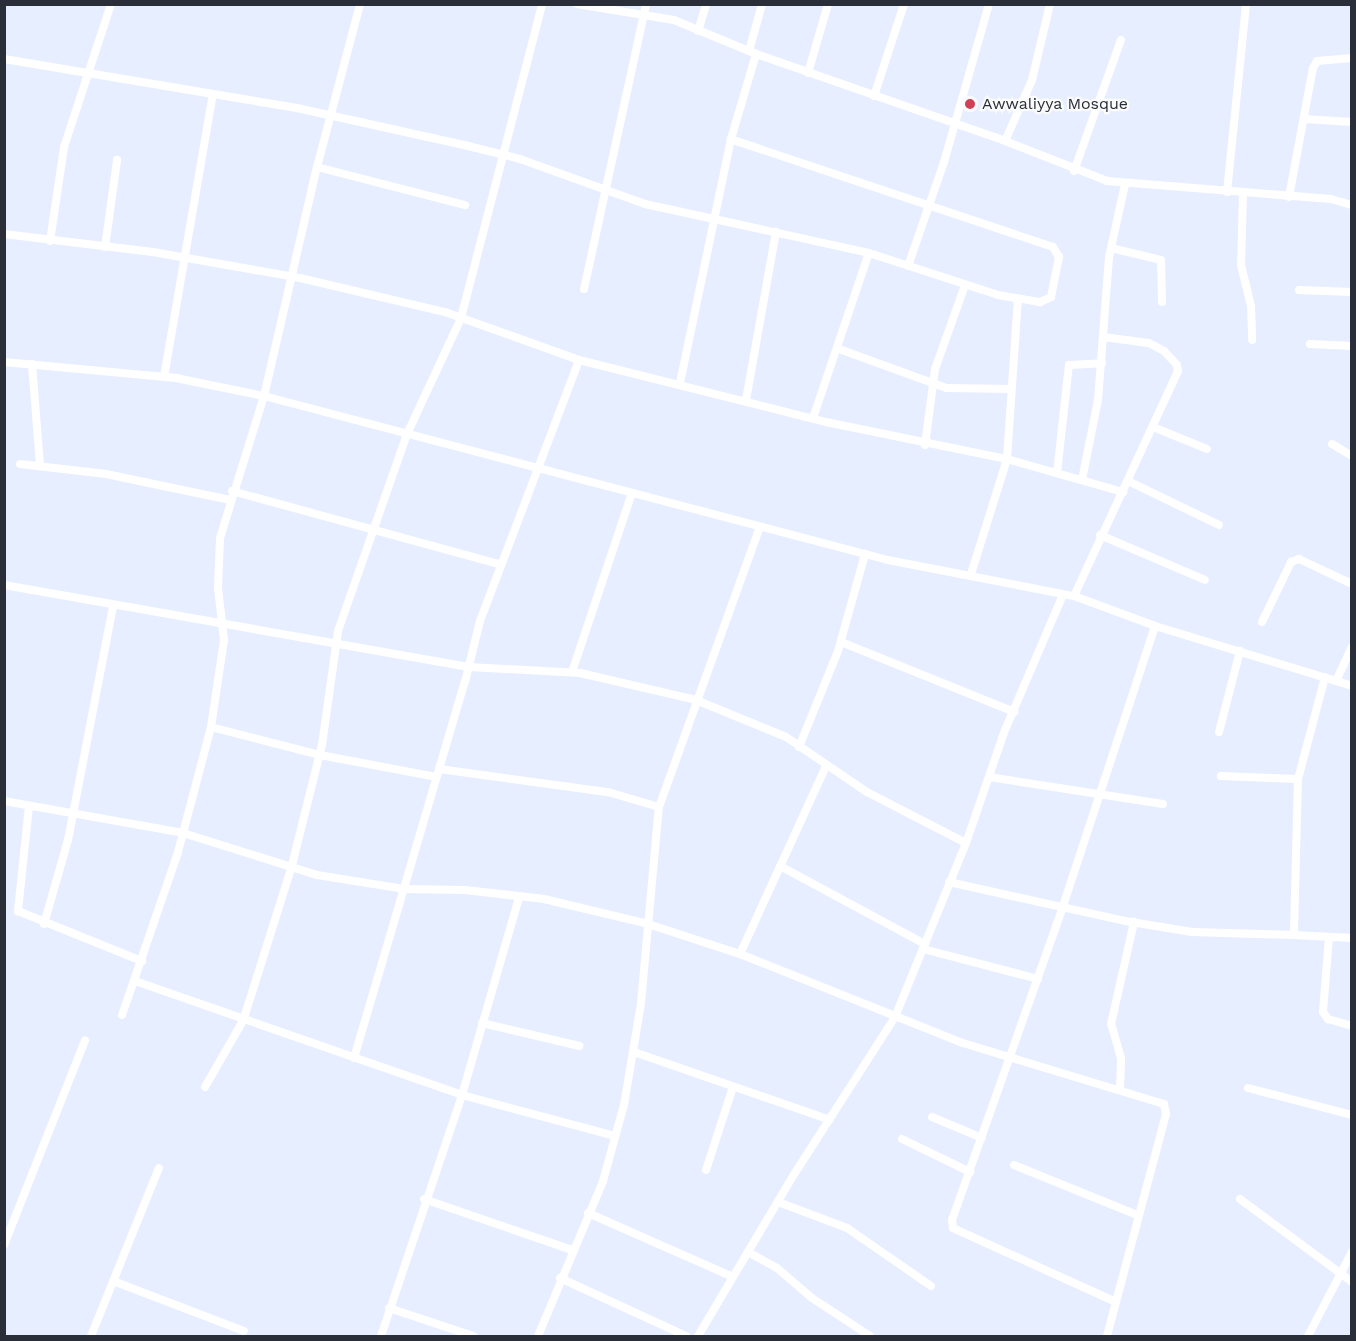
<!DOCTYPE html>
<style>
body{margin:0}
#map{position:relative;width:1356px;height:1341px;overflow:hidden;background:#e7eeff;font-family:"Work Sans",sans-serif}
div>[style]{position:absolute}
.street>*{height:8px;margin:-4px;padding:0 4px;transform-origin:4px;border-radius:4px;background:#fff}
.dots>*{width:16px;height:16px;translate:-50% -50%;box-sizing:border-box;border:3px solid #fbfbfb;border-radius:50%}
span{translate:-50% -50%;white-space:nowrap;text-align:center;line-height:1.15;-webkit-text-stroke:4.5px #fbfbfb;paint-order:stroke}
.poi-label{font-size:16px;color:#2a2e39}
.left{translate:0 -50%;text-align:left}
.frame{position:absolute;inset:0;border:6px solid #2a2e39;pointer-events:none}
</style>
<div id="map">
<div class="street">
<div style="left:577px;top:4px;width:98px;rotate:9.4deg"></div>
<div style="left:674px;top:20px;width:89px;rotate:22.5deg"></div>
<div style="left:756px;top:54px;width:253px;rotate:19.2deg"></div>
<div style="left:995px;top:137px;width:120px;rotate:21.4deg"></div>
<div style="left:1107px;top:181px;width:225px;rotate:4.6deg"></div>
<div style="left:1331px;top:199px;width:22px;rotate:16deg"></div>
<div style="left:698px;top:31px;width:28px;rotate:-73deg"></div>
<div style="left:749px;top:51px;width:49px;rotate:-74.5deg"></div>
<div style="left:4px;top:59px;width:297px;rotate:9.5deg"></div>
<div style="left:297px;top:108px;width:171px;rotate:12.5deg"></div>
<div style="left:464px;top:145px;width:58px;rotate:14deg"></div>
<div style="left:520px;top:159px;width:133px;rotate:19.8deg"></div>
<div style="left:645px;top:204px;width:229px;rotate:12.3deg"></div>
<div style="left:869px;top:253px;width:136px;rotate:18deg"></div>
<div style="left:998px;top:295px;width:43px;rotate:9.5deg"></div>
<div style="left:1040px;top:302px;width:12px;rotate:-24deg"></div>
<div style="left:1051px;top:297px;width:41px;rotate:-78.7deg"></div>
<div style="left:1059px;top:257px;width:12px;rotate:-121deg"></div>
<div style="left:1053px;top:247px;width:340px;rotate:-161.5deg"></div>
<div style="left:808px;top:73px;width:72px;rotate:-73.8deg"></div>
<div style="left:874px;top:96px;width:97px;rotate:-71.9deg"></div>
<div style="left:1304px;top:119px;width:48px;rotate:3.6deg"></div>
<div style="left:1005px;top:141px;width:67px;rotate:-66.1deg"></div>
<div style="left:1032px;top:80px;width:78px;rotate:-76.7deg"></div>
<div style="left:317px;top:167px;width:153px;rotate:14.4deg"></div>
<div style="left:1074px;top:171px;width:139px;rotate:-70.3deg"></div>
<div style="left:1227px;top:192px;width:189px;rotate:-84.2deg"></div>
<div style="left:1243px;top:193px;width:72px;rotate:91.6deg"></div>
<div style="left:1241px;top:265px;width:42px;rotate:76.3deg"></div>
<div style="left:1251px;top:306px;width:34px;rotate:88deg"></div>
<div style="left:1289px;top:197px;width:131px;rotate:-79.5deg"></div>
<div style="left:1313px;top:68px;width:8px;rotate:-60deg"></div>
<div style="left:1317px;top:61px;width:35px;rotate:-5deg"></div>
<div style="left:4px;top:234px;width:150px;rotate:6.9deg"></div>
<div style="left:153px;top:252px;width:149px;rotate:10deg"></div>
<div style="left:300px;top:278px;width:149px;rotate:13.2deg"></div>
<div style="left:445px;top:312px;width:142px;rotate:19.7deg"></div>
<div style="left:579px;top:360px;width:255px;rotate:14.1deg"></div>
<div style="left:826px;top:422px;width:185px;rotate:11.6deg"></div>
<div style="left:1007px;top:459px;width:160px;rotate:-86.1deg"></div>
<div style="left:50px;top:241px;width:95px;rotate:-81.5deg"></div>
<div style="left:64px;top:147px;width:151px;rotate:-71.8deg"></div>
<div style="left:105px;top:247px;width:88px;rotate:-82.1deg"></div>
<div style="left:1111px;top:248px;width:51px;rotate:13.5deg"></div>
<div style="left:1161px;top:260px;width:42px;rotate:88.6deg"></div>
<div style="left:908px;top:266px;width:110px;rotate:-70.9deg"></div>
<div style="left:944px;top:162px;width:164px;rotate:-74.1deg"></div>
<div style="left:584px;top:289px;width:292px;rotate:-77.7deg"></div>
<div style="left:1299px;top:290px;width:53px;rotate:2.2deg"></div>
<div style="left:1103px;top:337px;width:46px;rotate:7.4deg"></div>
<div style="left:1149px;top:343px;width:17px;rotate:28deg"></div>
<div style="left:1164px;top:351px;width:19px;rotate:47deg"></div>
<div style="left:1177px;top:365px;width:6px;rotate:81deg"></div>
<div style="left:1178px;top:371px;width:248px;rotate:114.8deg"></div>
<div style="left:1074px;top:596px;width:86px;rotate:20.3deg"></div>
<div style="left:1155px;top:626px;width:206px;rotate:16.9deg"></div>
<div style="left:1310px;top:344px;width:42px;rotate:2.7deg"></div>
<div style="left:839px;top:349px;width:115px;rotate:19.9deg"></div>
<div style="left:947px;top:388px;width:64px;rotate:0.9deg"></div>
<div style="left:4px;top:362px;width:173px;rotate:5.3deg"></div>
<div style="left:176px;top:378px;width:90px;rotate:11.6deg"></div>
<div style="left:264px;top:396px;width:645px;rotate:14.73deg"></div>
<div style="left:888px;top:560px;width:189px;rotate:11deg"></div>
<div style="left:32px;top:364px;width:102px;rotate:85.5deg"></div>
<div style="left:164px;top:377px;width:287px;rotate:-80.2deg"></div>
<div style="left:680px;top:383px;width:249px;rotate:-78.2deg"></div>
<div style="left:731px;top:139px;width:89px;rotate:-73.6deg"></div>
<div style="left:746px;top:400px;width:171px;rotate:-79.9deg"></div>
<div style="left:813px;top:418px;width:174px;rotate:-71.3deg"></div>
<div style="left:1153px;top:427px;width:58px;rotate:22.2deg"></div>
<div style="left:1332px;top:444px;width:23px;rotate:31deg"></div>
<div style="left:925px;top:445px;width:77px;rotate:-82.5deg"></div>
<div style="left:935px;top:369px;width:89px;rotate:-70.3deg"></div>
<div style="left:20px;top:464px;width:87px;rotate:6.6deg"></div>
<div style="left:106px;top:474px;width:127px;rotate:11.8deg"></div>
<div style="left:1057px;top:473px;width:109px;rotate:-83.7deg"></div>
<div style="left:1069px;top:365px;width:33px;rotate:-3deg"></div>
<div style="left:1082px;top:480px;width:82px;rotate:-78.7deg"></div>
<div style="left:1098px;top:400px;width:143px;rotate:-85.6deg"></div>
<div style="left:1109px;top:257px;width:75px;rotate:-77.6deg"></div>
<div style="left:1128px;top:481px;width:101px;rotate:25.8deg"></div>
<div style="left:232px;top:491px;width:277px;rotate:15.3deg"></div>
<div style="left:1100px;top:535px;width:114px;rotate:23.2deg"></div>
<div style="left:971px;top:574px;width:121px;rotate:-72.6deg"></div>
<div style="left:1007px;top:459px;width:121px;rotate:15.9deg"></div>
<div style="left:4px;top:585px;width:472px;rotate:10deg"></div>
<div style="left:469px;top:667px;width:111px;rotate:3.1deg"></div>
<div style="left:580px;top:673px;width:119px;rotate:13.1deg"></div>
<div style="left:696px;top:700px;width:97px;rotate:22.3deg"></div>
<div style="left:786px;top:737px;width:98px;rotate:34.2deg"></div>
<div style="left:867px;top:792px;width:111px;rotate:27.3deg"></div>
<div style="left:1262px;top:622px;width:67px;rotate:-64.2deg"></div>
<div style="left:1291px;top:562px;width:9px;rotate:-21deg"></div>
<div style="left:1299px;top:559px;width:59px;rotate:25.3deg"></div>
<div style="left:841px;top:642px;width:187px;rotate:22deg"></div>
<div style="left:572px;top:672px;width:189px;rotate:-71.5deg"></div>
<div style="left:1325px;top:677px;width:106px;rotate:104.8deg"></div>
<div style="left:1298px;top:779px;width:156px;rotate:91.5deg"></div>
<div style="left:1294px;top:935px;width:58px;rotate:3deg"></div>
<div style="left:1336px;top:681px;width:38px;rotate:-65deg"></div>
<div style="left:211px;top:727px;width:113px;rotate:14.4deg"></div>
<div style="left:320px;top:755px;width:118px;rotate:10.7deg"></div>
<div style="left:1219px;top:732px;width:84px;rotate:-75.5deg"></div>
<div style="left:799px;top:747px;width:104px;rotate:-67.9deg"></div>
<div style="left:838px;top:651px;width:101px;rotate:-74.4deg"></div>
<div style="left:439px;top:769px;width:171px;rotate:7.8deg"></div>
<div style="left:608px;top:792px;width:53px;rotate:16.4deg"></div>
<div style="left:1221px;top:776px;width:77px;rotate:2.2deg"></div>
<div style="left:989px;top:777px;width:176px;rotate:8.8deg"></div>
<div style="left:4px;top:801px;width:182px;rotate:10.1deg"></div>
<div style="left:183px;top:833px;width:140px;rotate:17.4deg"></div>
<div style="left:317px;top:875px;width:88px;rotate:9.1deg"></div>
<div style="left:404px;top:889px;width:61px;rotate:0.9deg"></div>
<div style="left:465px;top:890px;width:80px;rotate:6.5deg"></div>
<div style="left:544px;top:899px;width:107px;rotate:13.5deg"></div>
<div style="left:648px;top:924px;width:97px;rotate:18.1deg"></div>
<div style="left:740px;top:954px;width:240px;rotate:21.8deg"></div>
<div style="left:963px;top:1043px;width:210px;rotate:16.9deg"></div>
<div style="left:1164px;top:1104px;width:10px;rotate:79deg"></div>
<div style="left:1166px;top:1114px;width:230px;rotate:104.9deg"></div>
<div style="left:29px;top:806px;width:106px;rotate:96deg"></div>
<div style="left:18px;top:911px;width:134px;rotate:22deg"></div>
<div style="left:780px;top:866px;width:165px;rotate:28.3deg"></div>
<div style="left:949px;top:882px;width:180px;rotate:12.5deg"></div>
<div style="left:1125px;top:921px;width:68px;rotate:9.3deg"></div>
<div style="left:1192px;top:932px;width:102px;rotate:1.7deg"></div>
<div style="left:44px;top:924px;width:87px;rotate:-74.1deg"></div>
<div style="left:68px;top:840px;width:238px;rotate:-79.1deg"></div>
<div style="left:1329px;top:937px;width:75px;rotate:94.6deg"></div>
<div style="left:1323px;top:1012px;width:9px;rotate:54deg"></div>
<div style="left:1328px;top:1019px;width:25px;rotate:16deg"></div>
<div style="left:923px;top:949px;width:119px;rotate:14.6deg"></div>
<div style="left:740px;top:954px;width:207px;rotate:-65.4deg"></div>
<div style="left:135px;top:981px;width:346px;rotate:19.2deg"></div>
<div style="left:462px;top:1095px;width:158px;rotate:15deg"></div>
<div style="left:122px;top:1015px;width:172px;rotate:-71deg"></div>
<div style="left:178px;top:852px;width:129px;rotate:-75.2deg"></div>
<div style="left:211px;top:727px;width:88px;rotate:-81.5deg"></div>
<div style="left:224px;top:640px;width:52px;rotate:-96.6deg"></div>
<div style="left:218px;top:588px;width:50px;rotate:-87.7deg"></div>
<div style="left:220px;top:538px;width:149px;rotate:-72.8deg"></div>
<div style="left:264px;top:396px;width:235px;rotate:-77deg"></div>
<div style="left:317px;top:167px;width:169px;rotate:-75.2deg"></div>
<div style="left:482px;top:1023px;width:100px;rotate:13.3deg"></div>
<div style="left:634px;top:1052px;width:207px;rotate:19.1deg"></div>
<div style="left:354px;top:1058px;width:392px;rotate:-73.6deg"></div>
<div style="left:465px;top:682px;width:63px;rotate:-76.2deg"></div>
<div style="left:480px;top:621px;width:279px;rotate:-69.2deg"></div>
<div style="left:205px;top:1087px;width:76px;rotate:-60.1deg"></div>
<div style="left:243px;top:1021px;width:159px;rotate:-72.5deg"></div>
<div style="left:291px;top:869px;width:128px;rotate:-76deg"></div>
<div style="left:322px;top:745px;width:115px;rotate:-82deg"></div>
<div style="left:338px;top:631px;width:209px;rotate:-70.7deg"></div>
<div style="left:407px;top:434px;width:128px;rotate:-65deg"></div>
<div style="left:461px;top:318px;width:324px;rotate:-75.5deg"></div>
<div style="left:1248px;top:1088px;width:107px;rotate:14.6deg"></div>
<div style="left:1120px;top:1090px;width:32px;rotate:-88deg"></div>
<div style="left:1121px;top:1058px;width:35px;rotate:-106deg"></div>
<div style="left:1111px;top:1024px;width:105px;rotate:-77.3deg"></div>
<div style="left:932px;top:1117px;width:54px;rotate:22.8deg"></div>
<div style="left:902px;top:1139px;width:76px;rotate:25.9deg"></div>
<div style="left:1014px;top:1165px;width:133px;rotate:22.1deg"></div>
<div style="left:706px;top:1170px;width:87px;rotate:-72deg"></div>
<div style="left:424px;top:1199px;width:157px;rotate:19deg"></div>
<div style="left:1240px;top:1199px;width:139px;rotate:36.5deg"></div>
<div style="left:778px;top:1202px;width:74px;rotate:20.6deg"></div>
<div style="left:847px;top:1228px;width:102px;rotate:34.6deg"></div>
<div style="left:588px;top:1213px;width:158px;rotate:23.8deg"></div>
<div style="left:4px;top:1245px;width:220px;rotate:-68.4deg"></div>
<div style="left:748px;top:1252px;width:33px;rotate:29deg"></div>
<div style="left:777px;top:1268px;width:46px;rotate:40.6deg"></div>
<div style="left:812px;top:1298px;width:69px;rotate:33.2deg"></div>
<div style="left:560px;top:1278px;width:139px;rotate:24.7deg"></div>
<div style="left:113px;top:1281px;width:140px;rotate:20.9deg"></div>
<div style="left:1116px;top:1302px;width:179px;rotate:-155.6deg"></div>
<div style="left:953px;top:1228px;width:8px;rotate:-97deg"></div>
<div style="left:952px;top:1220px;width:333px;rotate:-70.5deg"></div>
<div style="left:1063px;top:906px;width:295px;rotate:-71.8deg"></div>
<div style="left:389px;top:1308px;width:89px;rotate:18.4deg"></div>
<div style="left:91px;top:1336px;width:181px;rotate:-68deg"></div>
<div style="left:381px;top:1336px;width:254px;rotate:-71.4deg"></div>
<div style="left:462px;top:1095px;width:206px;rotate:-73.9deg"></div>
<div style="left:538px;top:1336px;width:168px;rotate:-67.2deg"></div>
<div style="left:603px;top:1181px;width:79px;rotate:-74.6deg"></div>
<div style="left:624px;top:1105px;width:103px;rotate:-80.5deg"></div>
<div style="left:641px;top:1003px;width:197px;rotate:-84.8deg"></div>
<div style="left:659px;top:807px;width:298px;rotate:-70.2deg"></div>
<div style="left:698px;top:1336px;width:186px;rotate:-59.3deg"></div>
<div style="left:793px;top:1176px;width:189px;rotate:-57.3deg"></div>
<div style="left:895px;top:1017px;width:188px;rotate:-67.8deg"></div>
<div style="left:966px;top:843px;width:120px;rotate:-71deg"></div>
<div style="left:1005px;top:730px;width:147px;rotate:-66.8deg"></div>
<div style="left:1308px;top:1336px;width:95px;rotate:-62.4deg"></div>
</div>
<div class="dots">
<div style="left:970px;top:104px;background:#d04058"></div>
</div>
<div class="poi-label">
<span class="left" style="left:982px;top:104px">Awwaliyya Mosque</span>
</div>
<div class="frame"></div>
</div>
